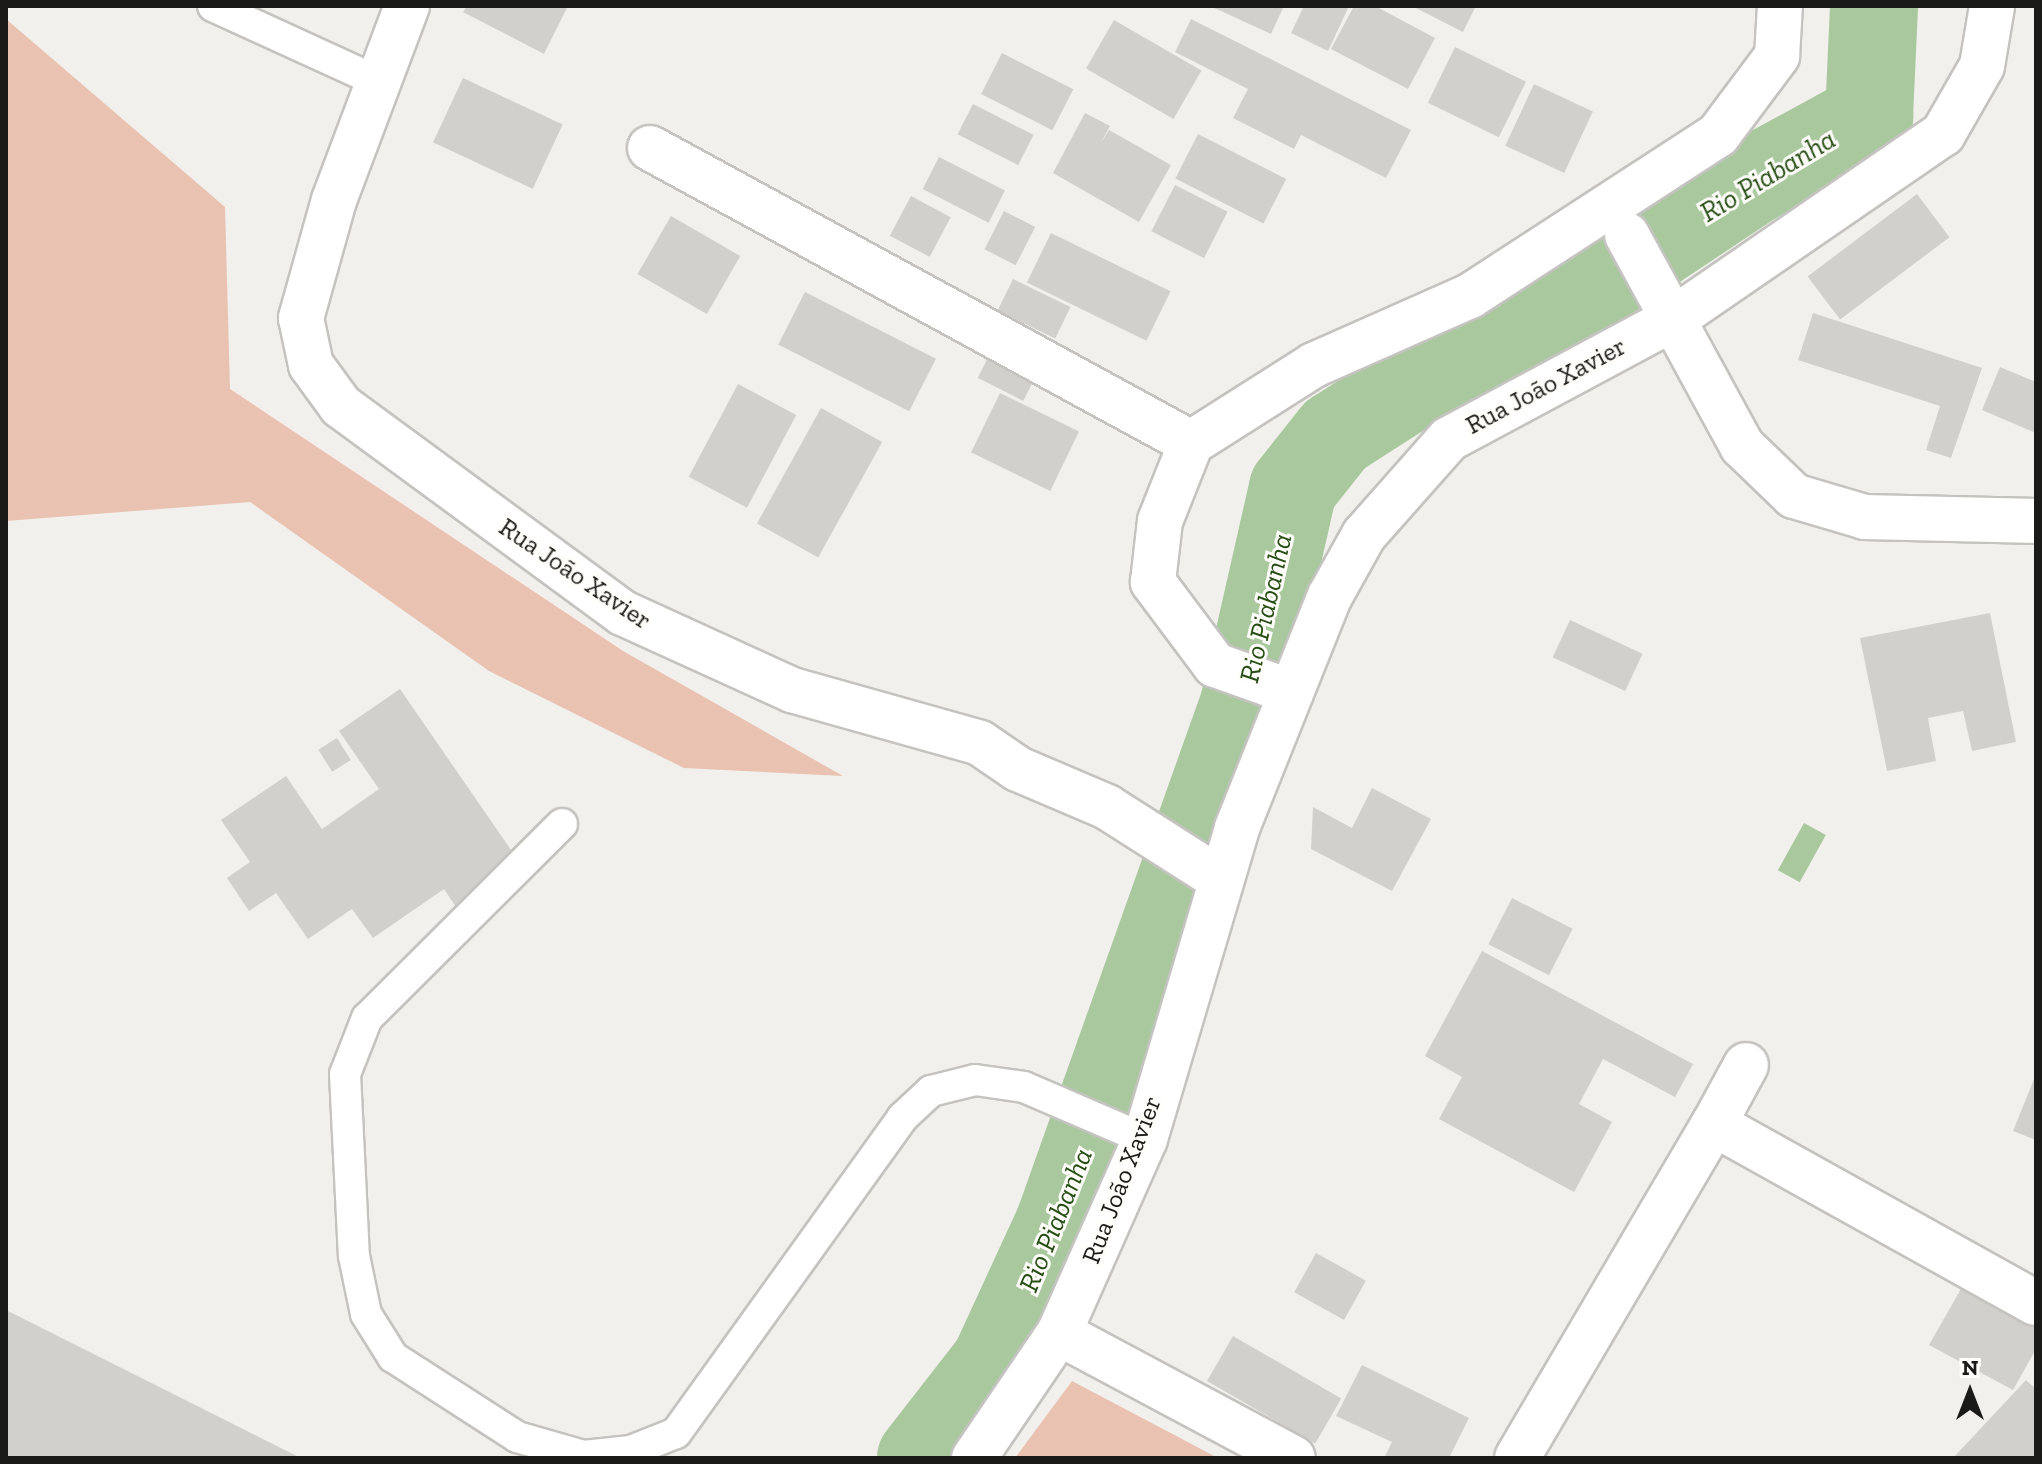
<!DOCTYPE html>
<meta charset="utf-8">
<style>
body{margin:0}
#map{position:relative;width:2042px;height:1464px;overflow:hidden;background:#f1f0ed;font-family:"Zilla Slab",serif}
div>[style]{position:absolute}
.green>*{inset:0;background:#eac2b1}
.water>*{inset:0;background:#a9c89e;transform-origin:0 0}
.river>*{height:88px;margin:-44px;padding:0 44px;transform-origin:44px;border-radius:44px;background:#a9c89e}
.building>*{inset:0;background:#d2d0cd;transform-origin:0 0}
.roads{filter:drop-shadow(2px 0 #c4c3c0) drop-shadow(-2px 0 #c4c3c0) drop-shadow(0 2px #c4c3c0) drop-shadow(0 -2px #c4c3c0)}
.lane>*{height:30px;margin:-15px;padding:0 15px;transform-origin:15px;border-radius:15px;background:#fff}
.street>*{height:44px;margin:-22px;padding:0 22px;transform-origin:22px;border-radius:22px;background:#fff}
span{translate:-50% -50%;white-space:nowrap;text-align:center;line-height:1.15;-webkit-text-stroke:6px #fefdfa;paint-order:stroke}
.street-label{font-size:26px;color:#1a1a18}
.water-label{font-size:28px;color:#264d14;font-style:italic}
.frame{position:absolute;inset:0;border:8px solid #1a1a18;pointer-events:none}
.north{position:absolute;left:1930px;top:1352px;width:80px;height:80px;-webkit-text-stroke:6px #fefdfa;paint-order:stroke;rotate:0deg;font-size:22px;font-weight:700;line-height:32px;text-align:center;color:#1a1a18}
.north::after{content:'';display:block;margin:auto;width:28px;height:36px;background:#1a1a18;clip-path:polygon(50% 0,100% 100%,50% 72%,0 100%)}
</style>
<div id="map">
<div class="green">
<div style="clip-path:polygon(6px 19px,225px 207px,230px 389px,623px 651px,843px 776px,684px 768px,489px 671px,250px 502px,6px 521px)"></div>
<div style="clip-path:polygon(1072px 1381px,1218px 1458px,1015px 1458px)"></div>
</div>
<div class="water">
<div style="left:1804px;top:823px;width:25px;height:54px;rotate:29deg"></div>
</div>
<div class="river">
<div style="left:921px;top:1458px;width:120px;rotate:-52.1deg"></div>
<div style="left:995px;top:1363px;width:153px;rotate:-65.3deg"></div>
<div style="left:1059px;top:1224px;width:552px;rotate:-70.42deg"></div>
<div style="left:1244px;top:704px;width:221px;rotate:-77.2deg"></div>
<div style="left:1293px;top:488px;width:68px;rotate:-51.6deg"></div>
<div style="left:1335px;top:435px;width:113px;rotate:-32.7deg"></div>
<div style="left:1430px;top:374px;width:122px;rotate:-25.3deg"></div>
<div style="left:1540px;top:322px;width:260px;rotate:-33.6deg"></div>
<div style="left:1757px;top:178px;width:128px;rotate:-28.6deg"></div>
<div style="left:1869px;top:117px;width:111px;rotate:-87.4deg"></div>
</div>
<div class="building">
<div style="clip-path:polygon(467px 6px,568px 6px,544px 54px,463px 12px)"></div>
<div style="clip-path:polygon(1210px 6px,1292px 6px,1283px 8px,1271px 34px)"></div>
<div style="clip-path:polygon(1304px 6px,1349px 6px,1328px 51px,1291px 33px)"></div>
<div style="clip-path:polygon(1354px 6px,1375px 6px,1435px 38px,1408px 89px,1331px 49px)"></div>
<div style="clip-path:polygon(1412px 6px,1476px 6px,1463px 32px)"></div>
<div style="clip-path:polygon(1191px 19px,1411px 130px,1386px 178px,1301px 135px,1294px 149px,1233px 118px,1248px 89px,1175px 52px)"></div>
<div style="left:1114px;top:20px;width:101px;height:56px;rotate:30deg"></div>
<div style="left:1455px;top:47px;width:79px;height:62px;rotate:26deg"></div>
<div style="left:1002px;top:53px;width:80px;height:46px;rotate:27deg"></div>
<div style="left:463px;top:78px;width:110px;height:71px;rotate:25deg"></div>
<div style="left:1534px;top:84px;width:65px;height:68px;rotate:25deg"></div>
<div style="left:973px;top:104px;width:68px;height:34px;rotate:27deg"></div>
<div style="clip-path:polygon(1085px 113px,1110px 126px,1100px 144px,1109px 130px,1171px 165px,1139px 222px,1053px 173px)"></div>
<div style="left:1198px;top:134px;width:99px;height:50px;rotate:27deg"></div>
<div style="left:939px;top:157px;width:74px;height:36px;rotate:27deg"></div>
<div style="left:1175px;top:185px;width:59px;height:52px;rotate:27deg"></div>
<div style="left:1917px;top:194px;width:54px;height:137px;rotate:53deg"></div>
<div style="left:911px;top:196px;width:45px;height:45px;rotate:28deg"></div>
<div style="left:1004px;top:211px;width:35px;height:43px;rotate:27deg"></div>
<div style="left:671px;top:216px;width:80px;height:67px;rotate:30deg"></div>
<div style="left:1051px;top:233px;width:133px;height:55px;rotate:26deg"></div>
<div style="left:1013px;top:279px;width:64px;height:35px;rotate:26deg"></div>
<div style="left:805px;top:292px;width:147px;height:59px;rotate:27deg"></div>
<div style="clip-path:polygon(1813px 313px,1982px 368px,1951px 458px,1926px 450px,1940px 406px,1798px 360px)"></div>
<div style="left:995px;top:344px;width:51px;height:38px;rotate:27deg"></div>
<div style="clip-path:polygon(2000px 367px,2036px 382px,2036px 433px,1982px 410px)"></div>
<div style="left:738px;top:384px;width:66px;height:105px;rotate:28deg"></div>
<div style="left:1000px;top:393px;width:88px;height:66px;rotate:26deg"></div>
<div style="left:821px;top:408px;width:70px;height:132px;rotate:29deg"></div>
<div style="clip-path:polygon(1990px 613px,2016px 742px,1972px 751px,1963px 711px,1928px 718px,1936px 761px,1887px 771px,1860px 638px)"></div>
<div style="left:1570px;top:620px;width:80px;height:41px;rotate:25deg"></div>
<div style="clip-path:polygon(400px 689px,520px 863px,456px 907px,444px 889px,373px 938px,352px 909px,308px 939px,276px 893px,249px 911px,227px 878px,250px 862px,221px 820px,286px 776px,322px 829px,379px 789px,339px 731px)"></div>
<div style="left:337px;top:738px;width:26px;height:22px;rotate:58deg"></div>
<div style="clip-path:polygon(1372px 788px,1431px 819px,1392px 891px,1311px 849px,1313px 807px,1352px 828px)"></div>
<div style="left:1512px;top:898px;width:68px;height:52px;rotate:27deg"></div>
<div style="clip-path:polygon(1482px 951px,1693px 1064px,1675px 1097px,1603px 1059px,1579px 1104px,1612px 1122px,1574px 1192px,1439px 1119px,1462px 1077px,1425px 1056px)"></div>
<div style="clip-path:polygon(2036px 1074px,2036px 1140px,2013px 1131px)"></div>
<div style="left:1316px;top:1253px;width:57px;height:45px;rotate:29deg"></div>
<div style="clip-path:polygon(1966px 1280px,2036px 1319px,2036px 1349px,2013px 1390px,1929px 1345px)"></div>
<div style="clip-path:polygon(6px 1310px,301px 1458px,6px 1458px)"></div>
<div style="left:1233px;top:1336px;width:125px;height:52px;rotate:30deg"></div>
<div style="clip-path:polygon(1362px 1365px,1469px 1418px,1449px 1458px,1384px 1458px,1392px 1442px,1336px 1416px)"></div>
<div style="clip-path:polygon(2026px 1380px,2036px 1389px,2036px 1458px,1953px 1458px)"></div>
</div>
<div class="roads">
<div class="lane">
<div style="left:213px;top:6px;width:183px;rotate:24.6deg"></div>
<div style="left:562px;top:824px;width:275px;rotate:135.1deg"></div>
<div style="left:367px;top:1018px;width:60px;rotate:111.4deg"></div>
<div style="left:345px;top:1074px;width:182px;rotate:87.2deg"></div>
<div style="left:354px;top:1256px;width:59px;rotate:78.3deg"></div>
<div style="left:366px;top:1314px;width:51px;rotate:57.9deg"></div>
<div style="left:393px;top:1357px;width:148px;rotate:32.8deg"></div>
<div style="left:517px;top:1437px;width:70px;rotate:15.8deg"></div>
<div style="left:584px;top:1456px;width:47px;rotate:-6.1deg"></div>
<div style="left:631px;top:1451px;width:48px;rotate:-21.8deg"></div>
<div style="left:676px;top:1433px;width:388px;rotate:-54.3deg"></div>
<div style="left:902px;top:1118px;width:40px;rotate:-43deg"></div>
<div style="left:931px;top:1091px;width:45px;rotate:-14deg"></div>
<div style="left:975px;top:1080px;width:49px;rotate:8.1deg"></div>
<div style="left:1024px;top:1087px;width:132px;rotate:23.3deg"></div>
</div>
<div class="street">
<div style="left:407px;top:6px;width:207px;rotate:110.6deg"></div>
<div style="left:334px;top:200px;width:123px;rotate:105.6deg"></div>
<div style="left:301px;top:318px;width:48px;rotate:78deg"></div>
<div style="left:311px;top:365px;width:51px;rotate:53.8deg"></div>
<div style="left:341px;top:406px;width:350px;rotate:36.3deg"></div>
<div style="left:623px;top:613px;width:186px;rotate:24.5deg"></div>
<div style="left:792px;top:690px;width:195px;rotate:15.7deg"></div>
<div style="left:980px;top:743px;width:46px;rotate:34.4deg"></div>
<div style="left:1018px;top:769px;width:97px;rotate:23.1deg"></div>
<div style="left:1107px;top:807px;width:134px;rotate:32.5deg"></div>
<div style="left:650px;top:148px;width:616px;rotate:28.6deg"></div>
<div style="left:1627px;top:235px;width:240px;rotate:61.4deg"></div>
<div style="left:1742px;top:446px;width:72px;rotate:43.9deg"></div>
<div style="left:1794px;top:496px;width:74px;rotate:16.5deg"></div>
<div style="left:1865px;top:517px;width:171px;rotate:1.3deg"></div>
<div style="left:1291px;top:692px;width:81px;rotate:-160.4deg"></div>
<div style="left:1215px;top:665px;width:104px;rotate:-126.8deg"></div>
<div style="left:1153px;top:582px;width:61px;rotate:-83.5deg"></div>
<div style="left:1160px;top:521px;width:84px;rotate:-68.3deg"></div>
<div style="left:1191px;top:443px;width:146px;rotate:-32.4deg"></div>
<div style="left:1314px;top:365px;width:171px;rotate:-23.9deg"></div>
<div style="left:1470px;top:296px;width:296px;rotate:-33deg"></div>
<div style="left:1718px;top:135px;width:99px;rotate:-53.2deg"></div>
<div style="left:1777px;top:56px;width:50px;rotate:-86.6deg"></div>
<div style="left:1714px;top:1124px;width:67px;rotate:-61.5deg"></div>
<div style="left:1059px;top:1333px;width:265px;rotate:28.1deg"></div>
<div style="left:974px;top:1458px;width:151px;rotate:-55.8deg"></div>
<div style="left:1059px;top:1333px;width:212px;rotate:-66.1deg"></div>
<div style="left:1145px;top:1139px;width:324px;rotate:-73.5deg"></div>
<div style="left:1237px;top:828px;width:250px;rotate:-68.2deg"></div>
<div style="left:1330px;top:596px;width:70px;rotate:-60.9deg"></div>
<div style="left:1364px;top:535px;width:128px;rotate:-48.5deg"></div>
<div style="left:1449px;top:439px;width:256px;rotate:-28.2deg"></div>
<div style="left:1675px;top:318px;width:325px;rotate:-34.5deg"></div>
<div style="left:1943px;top:134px;width:78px;rotate:-60.2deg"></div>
<div style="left:1982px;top:66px;width:61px;rotate:-80.5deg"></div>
<div style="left:1517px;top:1458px;width:388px;rotate:-59.5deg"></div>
<div style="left:1714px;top:1124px;width:368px;rotate:29.1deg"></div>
</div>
</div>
<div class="street-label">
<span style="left:1546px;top:386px;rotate:-28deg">Rua João Xavier</span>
<span style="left:575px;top:574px;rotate:34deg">Rua João Xavier</span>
<span style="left:1122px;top:1180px;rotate:-69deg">Rua João Xavier</span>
</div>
<div class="water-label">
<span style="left:1768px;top:176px;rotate:-31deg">Rio Piabanha</span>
<span style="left:1266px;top:608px;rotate:-77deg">Rio Piabanha</span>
<span style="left:1056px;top:1220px;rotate:-68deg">Rio Piabanha</span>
</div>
<div class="frame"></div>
<div class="north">N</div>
</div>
